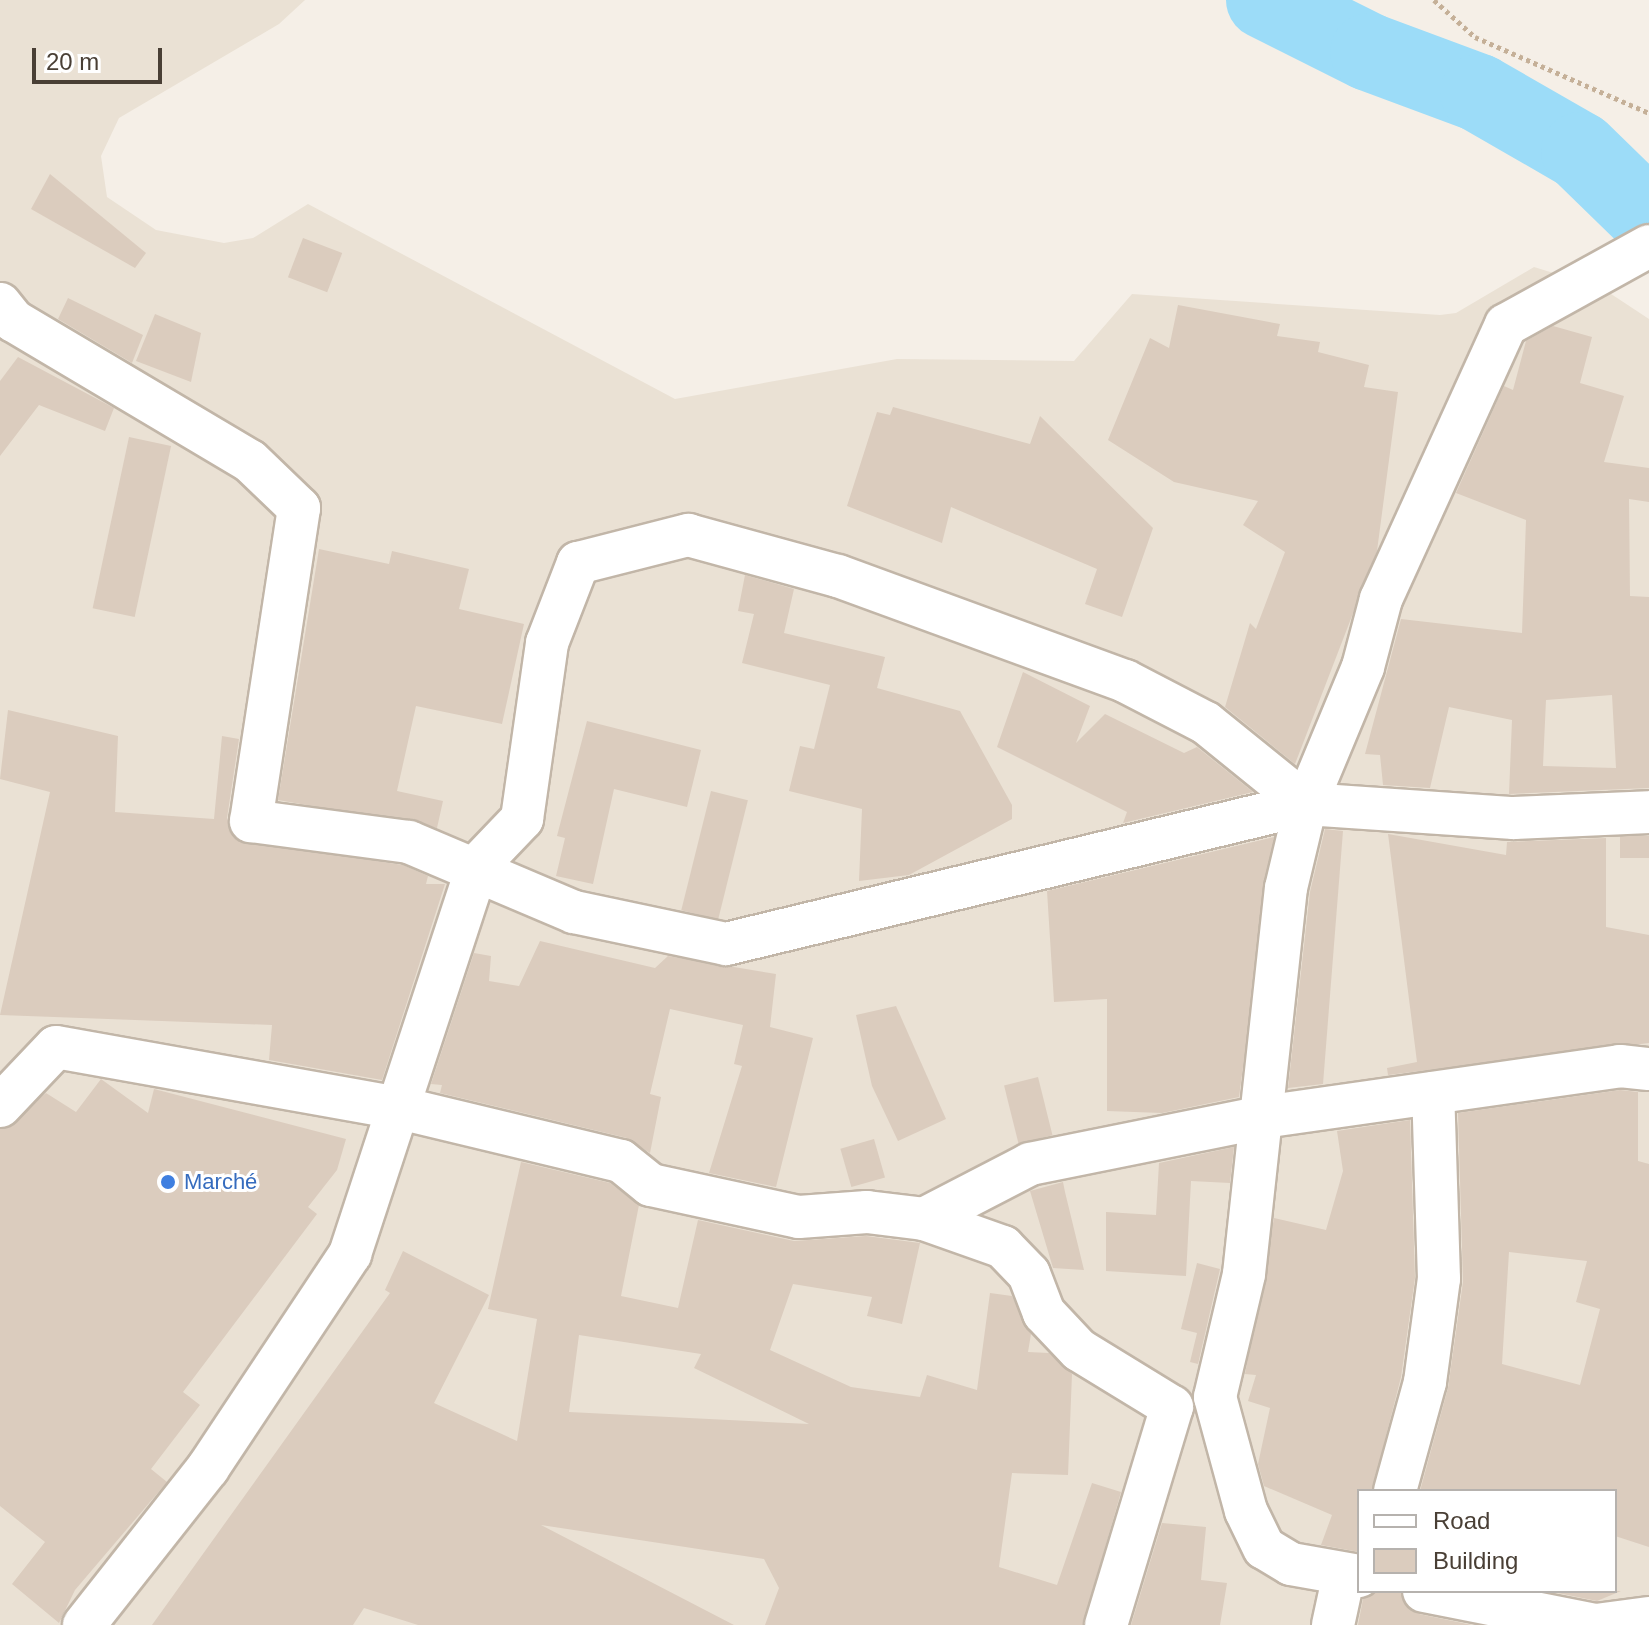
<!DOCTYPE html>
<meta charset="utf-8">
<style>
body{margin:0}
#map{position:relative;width:1649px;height:1625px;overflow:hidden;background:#f5efe7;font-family:Arial,sans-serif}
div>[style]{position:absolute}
.residential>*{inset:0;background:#eae1d4}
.river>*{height:78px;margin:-39px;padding:0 39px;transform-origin:39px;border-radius:39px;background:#9cdcf8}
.building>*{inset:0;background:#dbccbe;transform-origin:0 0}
.path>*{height:5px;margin-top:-2.5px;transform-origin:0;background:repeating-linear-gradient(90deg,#c5b098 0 4px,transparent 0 8px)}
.roads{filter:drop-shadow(2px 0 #c2b6a8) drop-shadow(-2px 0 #c2b6a8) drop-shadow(0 2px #c2b6a8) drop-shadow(0 -2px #c2b6a8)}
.street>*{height:42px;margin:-21px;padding:0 21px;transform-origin:21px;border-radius:21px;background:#fff}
.dots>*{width:22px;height:22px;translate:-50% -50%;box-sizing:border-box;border:4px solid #fff;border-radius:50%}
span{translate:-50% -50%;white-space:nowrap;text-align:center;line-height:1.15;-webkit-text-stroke:6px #fff;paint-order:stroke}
.shop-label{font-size:22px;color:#366cbe}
.left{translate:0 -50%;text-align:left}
.legend{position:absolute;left:1357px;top:1489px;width:260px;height:104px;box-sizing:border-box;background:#fff;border:2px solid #b6b2ae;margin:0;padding:10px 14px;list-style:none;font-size:24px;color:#493f35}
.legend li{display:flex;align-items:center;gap:16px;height:40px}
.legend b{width:40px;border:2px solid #b6b2ae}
.scale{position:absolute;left:32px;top:48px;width:130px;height:36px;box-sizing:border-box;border:4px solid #493f35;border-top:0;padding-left:10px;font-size:24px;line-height:28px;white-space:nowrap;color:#493f35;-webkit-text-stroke:6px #fff;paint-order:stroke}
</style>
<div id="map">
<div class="residential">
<div style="clip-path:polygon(evenodd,0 0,305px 0,279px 24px,119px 118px,101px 156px,107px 197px,156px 230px,224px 243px,253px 238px,308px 204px,675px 399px,897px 359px,1074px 361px,1132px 294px,1440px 315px,1456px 313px,1534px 267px,1602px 288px,1649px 319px,1649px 1625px,0 1625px,0 0,1359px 1491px,1615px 1491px,1615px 1591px,1359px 1591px,1359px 1491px)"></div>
</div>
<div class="river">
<div style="left:1265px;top:0;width:116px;rotate:26.6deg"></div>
<div style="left:1369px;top:52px;width:117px;rotate:20.4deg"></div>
<div style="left:1479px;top:93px;width:116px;rotate:29.9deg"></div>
<div style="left:1580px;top:151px;width:96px;rotate:44.2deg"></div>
</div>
<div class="building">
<div style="clip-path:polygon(50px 174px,146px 253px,135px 268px,31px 209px)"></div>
<div style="left:303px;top:238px;width:42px;height:42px;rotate:21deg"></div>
<div style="clip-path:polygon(68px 298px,143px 335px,132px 363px,58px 319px)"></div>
<div style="clip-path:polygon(1178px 305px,1280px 324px,1277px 336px,1320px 342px,1318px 352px,1369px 365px,1364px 387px,1398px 392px,1377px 551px,1295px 764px,1225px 707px,1250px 623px,1256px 629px,1285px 552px,1243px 525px,1258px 501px,1174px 482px,1108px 440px,1150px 338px,1169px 348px)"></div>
<div style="clip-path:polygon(155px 314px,201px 333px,191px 382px,136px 361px)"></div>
<div style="clip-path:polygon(evenodd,1553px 326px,1592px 337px,1580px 383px,1624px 396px,1604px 462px,1649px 468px,1649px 502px,1629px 499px,1630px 596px,1649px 597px,1649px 788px,1509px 794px,1512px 720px,1449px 707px,1430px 788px,1383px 785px,1380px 755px,1365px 754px,1401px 619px,1522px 633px,1526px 520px,1456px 493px,1504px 386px,1513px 390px,1526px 341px,1553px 326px,1612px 695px,1616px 768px,1543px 766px,1546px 700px,1612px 695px)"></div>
<div style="clip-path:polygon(18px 357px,114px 408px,105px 431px,39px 405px,0 456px,0 381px)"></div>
<div style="clip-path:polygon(893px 407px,1030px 444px,1040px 416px,1153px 528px,1122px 617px,1085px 604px,1097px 569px,951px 507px,942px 543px,847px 506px,877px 412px,890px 415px)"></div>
<div style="left:129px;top:437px;width:43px;height:175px;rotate:12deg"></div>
<div style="clip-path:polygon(319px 549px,389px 564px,392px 551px,469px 569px,459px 609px,524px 624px,502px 724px,416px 706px,397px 791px,443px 801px,437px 828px,278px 800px)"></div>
<div style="clip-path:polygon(745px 575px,794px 589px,784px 633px,885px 657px,877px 688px,960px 711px,1012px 805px,1012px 819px,909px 875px,859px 881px,862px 809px,789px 791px,800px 746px,814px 749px,830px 685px,742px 663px,754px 614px,738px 611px)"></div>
<div style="clip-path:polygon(1023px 672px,1090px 706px,1076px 743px,1105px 714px,1184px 753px,1197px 747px,1253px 792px,1123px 823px,1127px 812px,997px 747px)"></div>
<div style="clip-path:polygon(8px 710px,118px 736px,115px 812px,214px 819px,222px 736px,239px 739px,227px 818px,237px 840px,403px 865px,428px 876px,426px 884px,445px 884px,382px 1080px,269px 1060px,272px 1025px,0 1015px,50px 792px,0 779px)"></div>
<div style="clip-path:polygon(587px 721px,701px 750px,687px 807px,614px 789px,593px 884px,556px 876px,565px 838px,557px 836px)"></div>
<div style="left:711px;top:791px;width:38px;height:123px;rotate:14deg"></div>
<div style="clip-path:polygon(1325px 829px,1343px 831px,1323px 1084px,1288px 1088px,1310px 892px)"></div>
<div style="clip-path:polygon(1388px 834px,1506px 855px,1507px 842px,1606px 838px,1606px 927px,1649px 935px,1649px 1043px,1388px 1075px,1387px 1068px,1417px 1062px)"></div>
<div style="left:1649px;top:836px;width:22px;height:29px;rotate:90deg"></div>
<div style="clip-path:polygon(1274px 837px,1239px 1097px,1162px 1113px,1107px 1111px,1107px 999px,1054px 1002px,1047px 891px)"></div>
<div style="clip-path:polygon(540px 941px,655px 968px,668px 956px,776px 974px,770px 1027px,813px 1038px,776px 1187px,709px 1173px,742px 1066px,734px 1064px,743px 1025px,670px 1009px,650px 1094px,661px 1097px,650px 1153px,627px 1138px,440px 1093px,442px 1085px,431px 1084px,474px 953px,491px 956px,489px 981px,519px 986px)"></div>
<div style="clip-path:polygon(896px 1006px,946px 1119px,898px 1141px,872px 1086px,856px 1015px)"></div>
<div style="left:1038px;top:1077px;width:60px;height:35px;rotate:76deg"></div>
<div style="clip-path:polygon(101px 1079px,148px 1113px,154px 1089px,346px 1139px,337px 1170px,308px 1207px,317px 1214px,183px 1392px,200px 1405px,151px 1469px,167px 1482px,75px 1590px,59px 1623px,12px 1584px,45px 1542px,0 1506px,0 1129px,46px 1093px,76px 1112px)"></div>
<div style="clip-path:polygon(evenodd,1620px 1090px,1638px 1092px,1638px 1161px,1649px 1164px,1649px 1547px,1615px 1536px,1615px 1491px,1420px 1491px,1448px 1388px,1463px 1282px,1458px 1113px,1620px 1090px,1509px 1252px,1587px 1261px,1576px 1302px,1600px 1309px,1580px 1385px,1502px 1364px,1509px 1252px)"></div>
<div style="clip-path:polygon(1410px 1120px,1415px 1278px,1401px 1377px,1372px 1491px,1359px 1491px,1359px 1552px,1321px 1545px,1332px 1515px,1264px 1486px,1258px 1464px,1270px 1408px,1248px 1401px,1256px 1375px,1245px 1374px,1274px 1218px,1326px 1230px,1343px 1171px,1337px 1131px)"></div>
<div style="left:874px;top:1139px;width:40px;height:35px;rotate:74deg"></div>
<div style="clip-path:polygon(1234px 1147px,1230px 1183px,1191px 1181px,1186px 1276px,1106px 1271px,1106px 1212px,1156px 1215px,1159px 1163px)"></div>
<div style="clip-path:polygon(evenodd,521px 1162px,610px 1183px,639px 1205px,621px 1296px,678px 1308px,698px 1220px,794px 1241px,866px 1236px,920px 1243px,902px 1324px,867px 1316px,872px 1297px,793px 1284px,770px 1350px,851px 1387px,920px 1397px,927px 1375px,977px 1390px,990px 1293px,1012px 1296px,1031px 1334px,1028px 1352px,1049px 1353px,1072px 1374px,1068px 1475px,1012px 1473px,999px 1567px,1057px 1585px,1092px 1483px,1121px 1492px,1083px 1625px,765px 1625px,779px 1588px,764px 1559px,541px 1525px,734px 1625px,418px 1625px,364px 1608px,353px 1625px,152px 1625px,390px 1293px,385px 1290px,403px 1251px,489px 1295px,434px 1403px,517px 1441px,537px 1319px,488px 1309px,521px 1162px,579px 1335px,701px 1354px,694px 1368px,809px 1424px,569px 1412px,579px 1335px)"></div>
<div style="clip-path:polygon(1063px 1182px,1065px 1192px,1084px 1270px,1053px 1268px,1030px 1191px)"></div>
<div style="clip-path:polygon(1197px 1263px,1220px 1269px,1198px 1364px,1190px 1362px,1197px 1333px,1181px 1329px)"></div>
<div style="clip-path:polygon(1162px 1523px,1206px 1527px,1201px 1580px,1227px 1583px,1220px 1625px,1131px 1625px)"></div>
<div style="clip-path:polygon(1378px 1591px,1401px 1591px,1419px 1614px,1472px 1625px,1358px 1625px,1363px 1599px)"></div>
<div style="clip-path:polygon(1548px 1591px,1621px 1591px,1597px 1601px)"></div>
</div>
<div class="path">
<div style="left:1434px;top:0;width:55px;rotate:42.1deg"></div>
<div style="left:1475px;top:37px;width:190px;rotate:23.6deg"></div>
</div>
<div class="roads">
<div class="street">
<div style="left:0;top:304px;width:22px;rotate:51deg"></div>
<div style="left:14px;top:321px;width:274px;rotate:30.7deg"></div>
<div style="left:250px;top:461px;width:68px;rotate:43.8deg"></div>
<div style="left:299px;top:508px;width:317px;rotate:98.7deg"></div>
<div style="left:251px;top:821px;width:159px;rotate:7.6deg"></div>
<div style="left:409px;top:842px;width:179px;rotate:23deg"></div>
<div style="left:574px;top:912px;width:155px;rotate:11.9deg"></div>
<div style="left:726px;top:944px;width:597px;rotate:-13.57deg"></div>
<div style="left:1306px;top:804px;width:208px;rotate:3.9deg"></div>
<div style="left:1514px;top:818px;width:135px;rotate:-2.5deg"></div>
<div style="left:0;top:1106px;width:81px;rotate:-46.5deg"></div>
<div style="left:56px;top:1047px;width:349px;rotate:10.1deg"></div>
<div style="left:400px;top:1108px;width:227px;rotate:13.5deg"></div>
<div style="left:621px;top:1161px;width:38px;rotate:39deg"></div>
<div style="left:651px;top:1185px;width:151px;rotate:12.2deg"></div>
<div style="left:799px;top:1217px;width:68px;rotate:-4.2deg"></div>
<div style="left:867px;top:1212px;width:57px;rotate:7deg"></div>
<div style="left:924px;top:1219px;width:84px;rotate:19.5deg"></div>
<div style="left:1003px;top:1247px;width:37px;rotate:46deg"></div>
<div style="left:1029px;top:1274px;width:42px;rotate:69deg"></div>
<div style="left:1044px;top:1313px;width:51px;rotate:46.6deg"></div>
<div style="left:1079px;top:1350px;width:109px;rotate:31.5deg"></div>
<div style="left:924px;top:1219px;width:119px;rotate:-27.4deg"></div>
<div style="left:1030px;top:1164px;width:238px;rotate:-11.4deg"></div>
<div style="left:1263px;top:1117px;width:361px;rotate:-8.1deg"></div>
<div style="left:1620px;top:1066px;width:29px;rotate:6deg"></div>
<div style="left:1395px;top:1491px;width:113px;rotate:-74.6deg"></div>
<div style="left:1425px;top:1382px;width:104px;rotate:-82.3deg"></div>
<div style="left:1439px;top:1279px;width:186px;rotate:-91.8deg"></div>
<div style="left:1359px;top:1576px;width:69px;rotate:-170deg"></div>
<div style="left:1291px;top:1564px;width:31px;rotate:-149deg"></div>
<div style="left:1264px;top:1548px;width:41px;rotate:-115.9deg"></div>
<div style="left:1246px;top:1511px;width:118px;rotate:-105.2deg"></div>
<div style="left:1215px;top:1397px;width:126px;rotate:-76.7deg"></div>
<div style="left:1244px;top:1274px;width:388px;rotate:-83.8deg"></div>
<div style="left:1286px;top:888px;width:86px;rotate:-76.6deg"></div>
<div style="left:1306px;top:804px;width:148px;rotate:-67.4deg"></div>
<div style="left:1363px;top:667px;width:70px;rotate:-75.2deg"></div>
<div style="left:1381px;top:599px;width:301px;rotate:-65.5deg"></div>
<div style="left:1506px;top:325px;width:163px;rotate:-28.9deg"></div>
<div style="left:1424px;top:1591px;width:175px;rotate:11.2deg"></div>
<div style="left:1596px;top:1625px;width:53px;rotate:-7.5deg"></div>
<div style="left:84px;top:1625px;width:200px;rotate:-51.7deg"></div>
<div style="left:208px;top:1468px;width:257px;rotate:-56.4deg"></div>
<div style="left:350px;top:1254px;width:410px;rotate:-71.8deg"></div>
<div style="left:478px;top:865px;width:64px;rotate:-46.3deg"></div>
<div style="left:522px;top:819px;width:178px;rotate:-81.9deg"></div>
<div style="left:547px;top:643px;width:86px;rotate:-68.8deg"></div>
<div style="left:578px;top:563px;width:114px;rotate:-14.3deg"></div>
<div style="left:688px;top:535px;width:156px;rotate:15.3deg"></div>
<div style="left:838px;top:576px;width:306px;rotate:20.1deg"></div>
<div style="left:1125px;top:681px;width:91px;rotate:27.4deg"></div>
<div style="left:1206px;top:723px;width:129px;rotate:39deg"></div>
<div style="left:1106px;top:1625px;width:228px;rotate:-73.2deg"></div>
<div style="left:1333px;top:1625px;width:52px;rotate:-77.8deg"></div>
</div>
</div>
<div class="dots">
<div style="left:168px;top:1182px;background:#3f7fe0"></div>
</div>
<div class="shop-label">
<span class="left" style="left:184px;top:1182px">Marché</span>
</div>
<ul class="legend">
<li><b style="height:10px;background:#fff"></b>Road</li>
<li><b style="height:22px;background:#dbccbe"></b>Building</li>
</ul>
<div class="scale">20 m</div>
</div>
